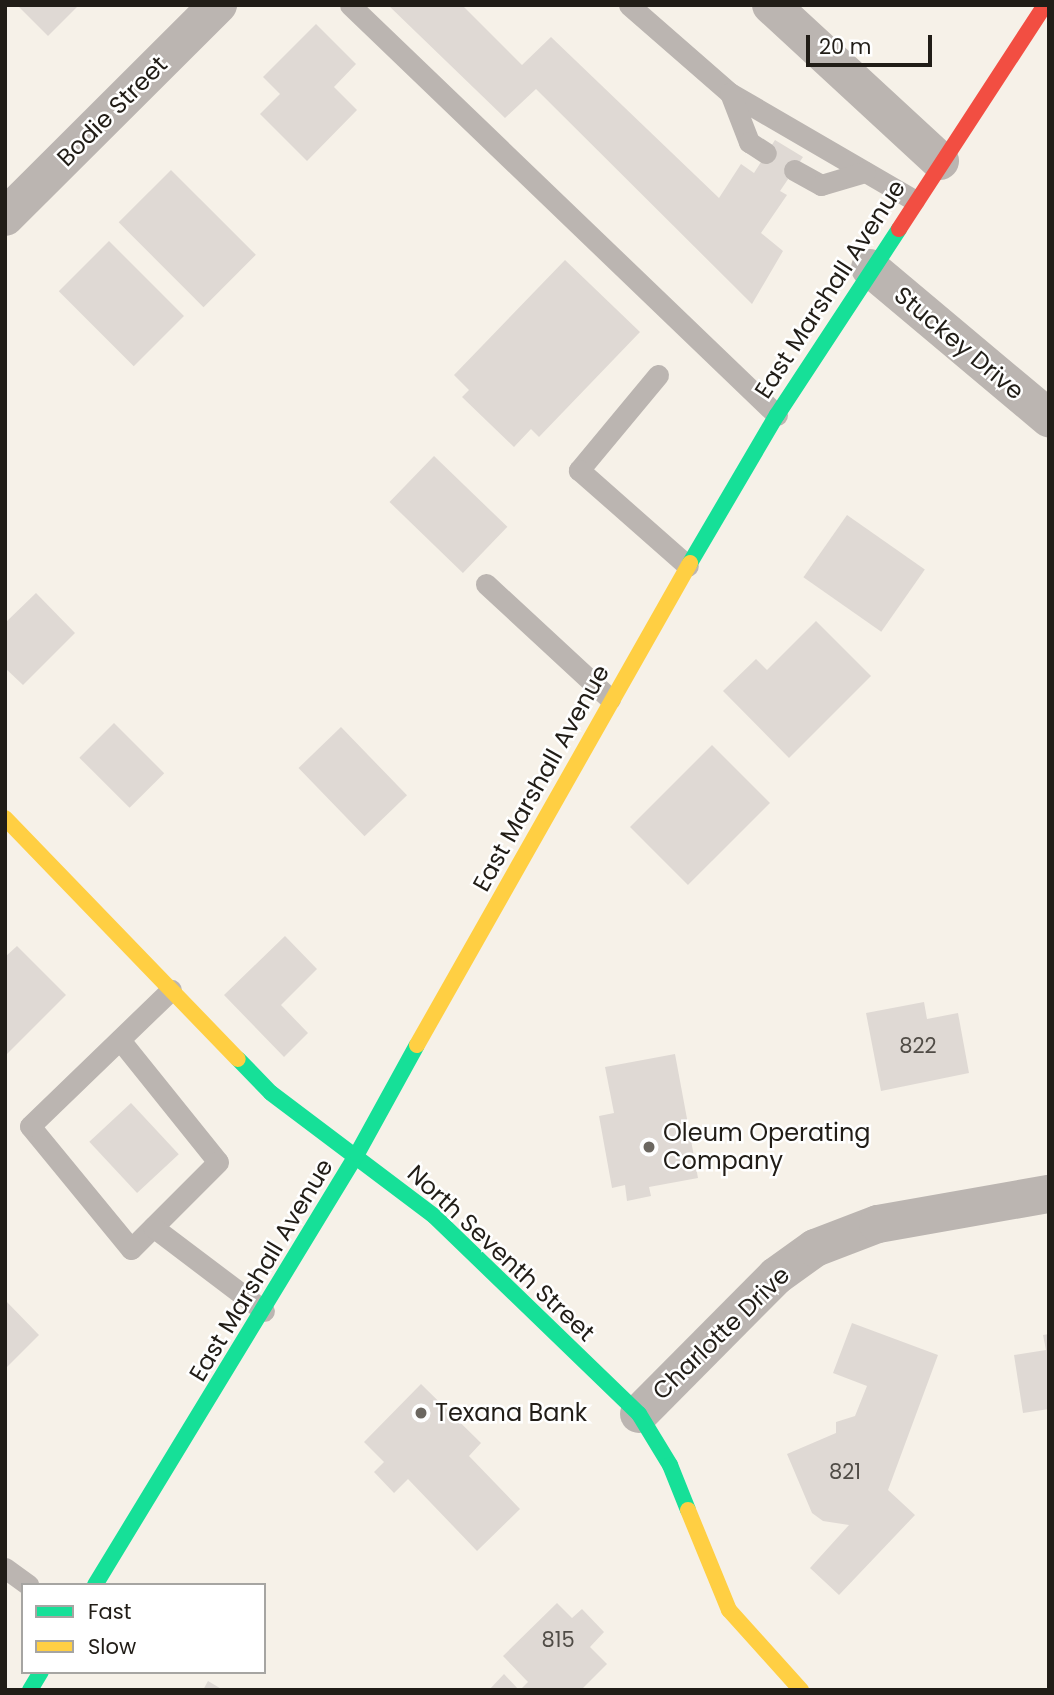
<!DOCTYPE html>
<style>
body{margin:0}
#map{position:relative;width:1054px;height:1695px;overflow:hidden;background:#f6f1e8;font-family:Poppins,sans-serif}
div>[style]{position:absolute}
.building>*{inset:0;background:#dfd9d4;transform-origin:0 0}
.lane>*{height:21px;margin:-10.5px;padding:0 10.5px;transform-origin:10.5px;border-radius:10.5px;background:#bbb5b1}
.street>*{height:38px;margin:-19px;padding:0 19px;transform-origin:19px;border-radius:19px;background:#bbb5b1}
.fast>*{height:16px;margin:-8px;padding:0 8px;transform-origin:8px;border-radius:8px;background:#16e098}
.slow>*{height:16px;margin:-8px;padding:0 8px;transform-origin:8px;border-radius:8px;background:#ffcf43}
.jam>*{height:16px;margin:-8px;padding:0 8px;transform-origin:8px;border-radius:8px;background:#f24e42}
.dots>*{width:19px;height:19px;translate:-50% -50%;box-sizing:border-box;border:4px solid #fff;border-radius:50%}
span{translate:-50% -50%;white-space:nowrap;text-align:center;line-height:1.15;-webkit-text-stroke:5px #fff;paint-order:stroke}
.number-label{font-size:21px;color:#504c46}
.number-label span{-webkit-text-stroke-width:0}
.street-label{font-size:24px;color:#211d17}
.poi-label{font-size:24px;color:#211d17}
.left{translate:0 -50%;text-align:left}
.frame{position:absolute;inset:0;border:7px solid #211d17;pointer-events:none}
.legend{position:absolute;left:21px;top:1583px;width:245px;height:91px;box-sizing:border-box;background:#fff;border:2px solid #a6a5a2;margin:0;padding:9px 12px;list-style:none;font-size:21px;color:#211d17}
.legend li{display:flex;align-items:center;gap:14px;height:35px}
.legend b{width:35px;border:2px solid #a6a5a2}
.scale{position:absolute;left:806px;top:35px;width:126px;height:32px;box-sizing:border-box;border:4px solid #211d17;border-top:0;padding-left:9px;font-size:21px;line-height:24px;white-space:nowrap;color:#211d17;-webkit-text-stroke:5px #fff;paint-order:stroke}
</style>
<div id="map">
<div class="building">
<div style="clip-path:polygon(17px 5px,79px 5px,48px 36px)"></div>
<div style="clip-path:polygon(388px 5px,462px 5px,522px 65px,551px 37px,719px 198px,741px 164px,754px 173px,775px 140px,803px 157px,780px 191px,787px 195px,761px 233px,783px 251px,752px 304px,536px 89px,505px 118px)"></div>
<div style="clip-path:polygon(316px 24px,356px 64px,334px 87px,357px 110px,307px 161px,260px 114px,280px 94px,263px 77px)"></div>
<div style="left:171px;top:170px;width:120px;height:74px;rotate:45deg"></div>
<div style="left:109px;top:241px;width:106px;height:71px;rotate:45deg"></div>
<div style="clip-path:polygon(565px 260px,640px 332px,539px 437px,531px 429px,514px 447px,462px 397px,469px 390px,454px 375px)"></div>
<div style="left:434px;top:456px;width:102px;height:64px;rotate:44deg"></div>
<div style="left:847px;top:515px;width:95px;height:76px;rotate:35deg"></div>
<div style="clip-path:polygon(36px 593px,75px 633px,23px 685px,5px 668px,5px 623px)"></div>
<div style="clip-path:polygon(816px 621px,871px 676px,789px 758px,723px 691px,756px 659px,767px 670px)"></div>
<div style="left:114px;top:723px;width:71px;height:49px;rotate:45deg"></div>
<div style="left:341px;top:727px;width:95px;height:59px;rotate:46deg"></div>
<div style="left:712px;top:745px;width:82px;height:116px;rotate:45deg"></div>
<div style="clip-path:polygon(285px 936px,317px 969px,281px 1005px,308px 1033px,284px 1057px,224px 995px)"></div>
<div style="clip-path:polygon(17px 946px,66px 995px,5px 1056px,5px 957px)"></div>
<div style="clip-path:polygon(924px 1002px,927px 1019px,958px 1013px,969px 1073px,881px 1091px,866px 1013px)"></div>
<div style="clip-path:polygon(675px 1054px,698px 1178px,649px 1187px,651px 1196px,627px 1201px,625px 1185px,612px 1188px,599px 1116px,614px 1113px,605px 1067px)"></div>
<div style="left:131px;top:1103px;width:70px;height:57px;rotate:47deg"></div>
<div style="clip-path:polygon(5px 1300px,39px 1335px,5px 1369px)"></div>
<div style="clip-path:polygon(852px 1323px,938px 1355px,888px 1490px,915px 1515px,839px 1595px,810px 1568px,849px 1525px,823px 1521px,812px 1513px,787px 1454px,836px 1433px,836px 1422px,855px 1416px,867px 1386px,833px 1373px)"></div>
<div style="clip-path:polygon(1049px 1334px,1049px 1409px,1023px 1413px,1014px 1355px,1046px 1350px,1043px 1335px)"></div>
<div style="clip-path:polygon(421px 1384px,481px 1443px,469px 1456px,520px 1509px,477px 1551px,408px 1479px,394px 1493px,374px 1472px,384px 1462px,364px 1442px)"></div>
<div style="clip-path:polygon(557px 1603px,572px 1618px,582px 1609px,604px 1632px,590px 1647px,607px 1664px,581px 1690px,520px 1690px,528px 1682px,503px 1656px)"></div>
<div style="clip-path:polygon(504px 1674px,519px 1690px,489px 1690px)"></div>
<div style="clip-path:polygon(208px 1681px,223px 1690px,203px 1690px)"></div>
</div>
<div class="lane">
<div style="left:350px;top:5px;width:592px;rotate:43.84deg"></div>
<div style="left:629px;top:5px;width:134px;rotate:41.1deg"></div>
<div style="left:730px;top:93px;width:213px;rotate:30.2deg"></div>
<div style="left:730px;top:93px;width:53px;rotate:68.8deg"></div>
<div style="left:749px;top:142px;width:20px;rotate:33deg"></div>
<div style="left:794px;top:170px;width:31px;rotate:29deg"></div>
<div style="left:821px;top:185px;width:46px;rotate:-16.5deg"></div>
<div style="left:658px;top:375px;width:124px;rotate:129.7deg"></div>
<div style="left:579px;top:470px;width:145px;rotate:41.4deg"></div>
<div style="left:486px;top:584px;width:169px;rotate:42.8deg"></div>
<div style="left:120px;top:1040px;width:156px;rotate:51.2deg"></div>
<div style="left:218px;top:1162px;width:123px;rotate:135deg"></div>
<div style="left:131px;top:1249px;width:159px;rotate:-129.4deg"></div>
<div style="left:30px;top:1126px;width:196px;rotate:-44deg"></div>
<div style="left:153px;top:1227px;width:139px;rotate:37.1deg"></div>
<div style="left:5px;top:1568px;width:29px;rotate:36deg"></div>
</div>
<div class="street">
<div style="left:771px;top:5px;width:230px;rotate:42.7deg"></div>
<div style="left:5px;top:217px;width:301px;rotate:-44.9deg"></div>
<div style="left:870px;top:268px;width:234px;rotate:40deg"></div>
<div style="left:639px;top:1414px;width:194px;rotate:-45.2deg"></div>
<div style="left:776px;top:1276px;width:48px;rotate:-35.7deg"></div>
<div style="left:815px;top:1248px;width:67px;rotate:-20.9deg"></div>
<div style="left:878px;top:1224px;width:174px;rotate:-10deg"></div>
</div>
<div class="fast">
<div style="left:690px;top:563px;width:172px;rotate:-59.6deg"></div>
<div style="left:777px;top:415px;width:222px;rotate:-56.7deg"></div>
<div style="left:238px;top:1059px;width:47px;rotate:45.9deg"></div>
<div style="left:271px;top:1093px;width:204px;rotate:37deg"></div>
<div style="left:434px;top:1216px;width:285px;rotate:44deg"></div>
<div style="left:639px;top:1414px;width:60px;rotate:58.7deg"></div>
<div style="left:670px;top:1465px;width:48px;rotate:68.2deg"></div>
<div style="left:95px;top:1585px;width:504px;rotate:-58.71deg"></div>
<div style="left:357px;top:1154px;width:124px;rotate:-61.2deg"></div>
<div style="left:30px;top:1690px;width:21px;rotate:-59deg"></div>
</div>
<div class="slow">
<div style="left:5px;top:818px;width:335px;rotate:46deg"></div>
<div style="left:417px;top:1045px;width:554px;rotate:-60.47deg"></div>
<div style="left:688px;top:1510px;width:108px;rotate:67.7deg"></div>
<div style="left:729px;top:1610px;width:108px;rotate:48deg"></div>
</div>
<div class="jam">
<div style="left:899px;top:229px;width:267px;rotate:-56.9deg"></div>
</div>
<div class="dots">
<div style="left:649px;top:1147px;background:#6c6760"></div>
<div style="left:421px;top:1413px;background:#6c6760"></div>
</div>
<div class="number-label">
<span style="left:918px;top:1046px">822</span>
<span style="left:845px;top:1472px">821</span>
<span style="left:558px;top:1640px">815</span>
</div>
<div class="street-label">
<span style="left:112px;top:111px;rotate:-45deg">Bodie Street</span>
<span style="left:830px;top:289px;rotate:-57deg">East Marshall Avenue</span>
<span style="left:959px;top:343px;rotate:40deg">Stuckey Drive</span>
<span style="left:541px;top:778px;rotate:-61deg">East Marshall Avenue</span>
<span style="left:501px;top:1253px;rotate:43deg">North Seventh Street</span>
<span style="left:261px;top:1270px;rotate:-59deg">East Marshall Avenue</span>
<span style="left:721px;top:1333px;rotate:-44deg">Charlotte Drive</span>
</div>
<div class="poi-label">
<span class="left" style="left:663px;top:1147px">Oleum Operating<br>Company</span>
<span class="left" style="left:435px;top:1413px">Texana Bank</span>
</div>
<div class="frame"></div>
<ul class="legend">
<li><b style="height:9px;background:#16e098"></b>Fast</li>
<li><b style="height:9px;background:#ffcf43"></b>Slow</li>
</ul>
<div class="scale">20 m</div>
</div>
